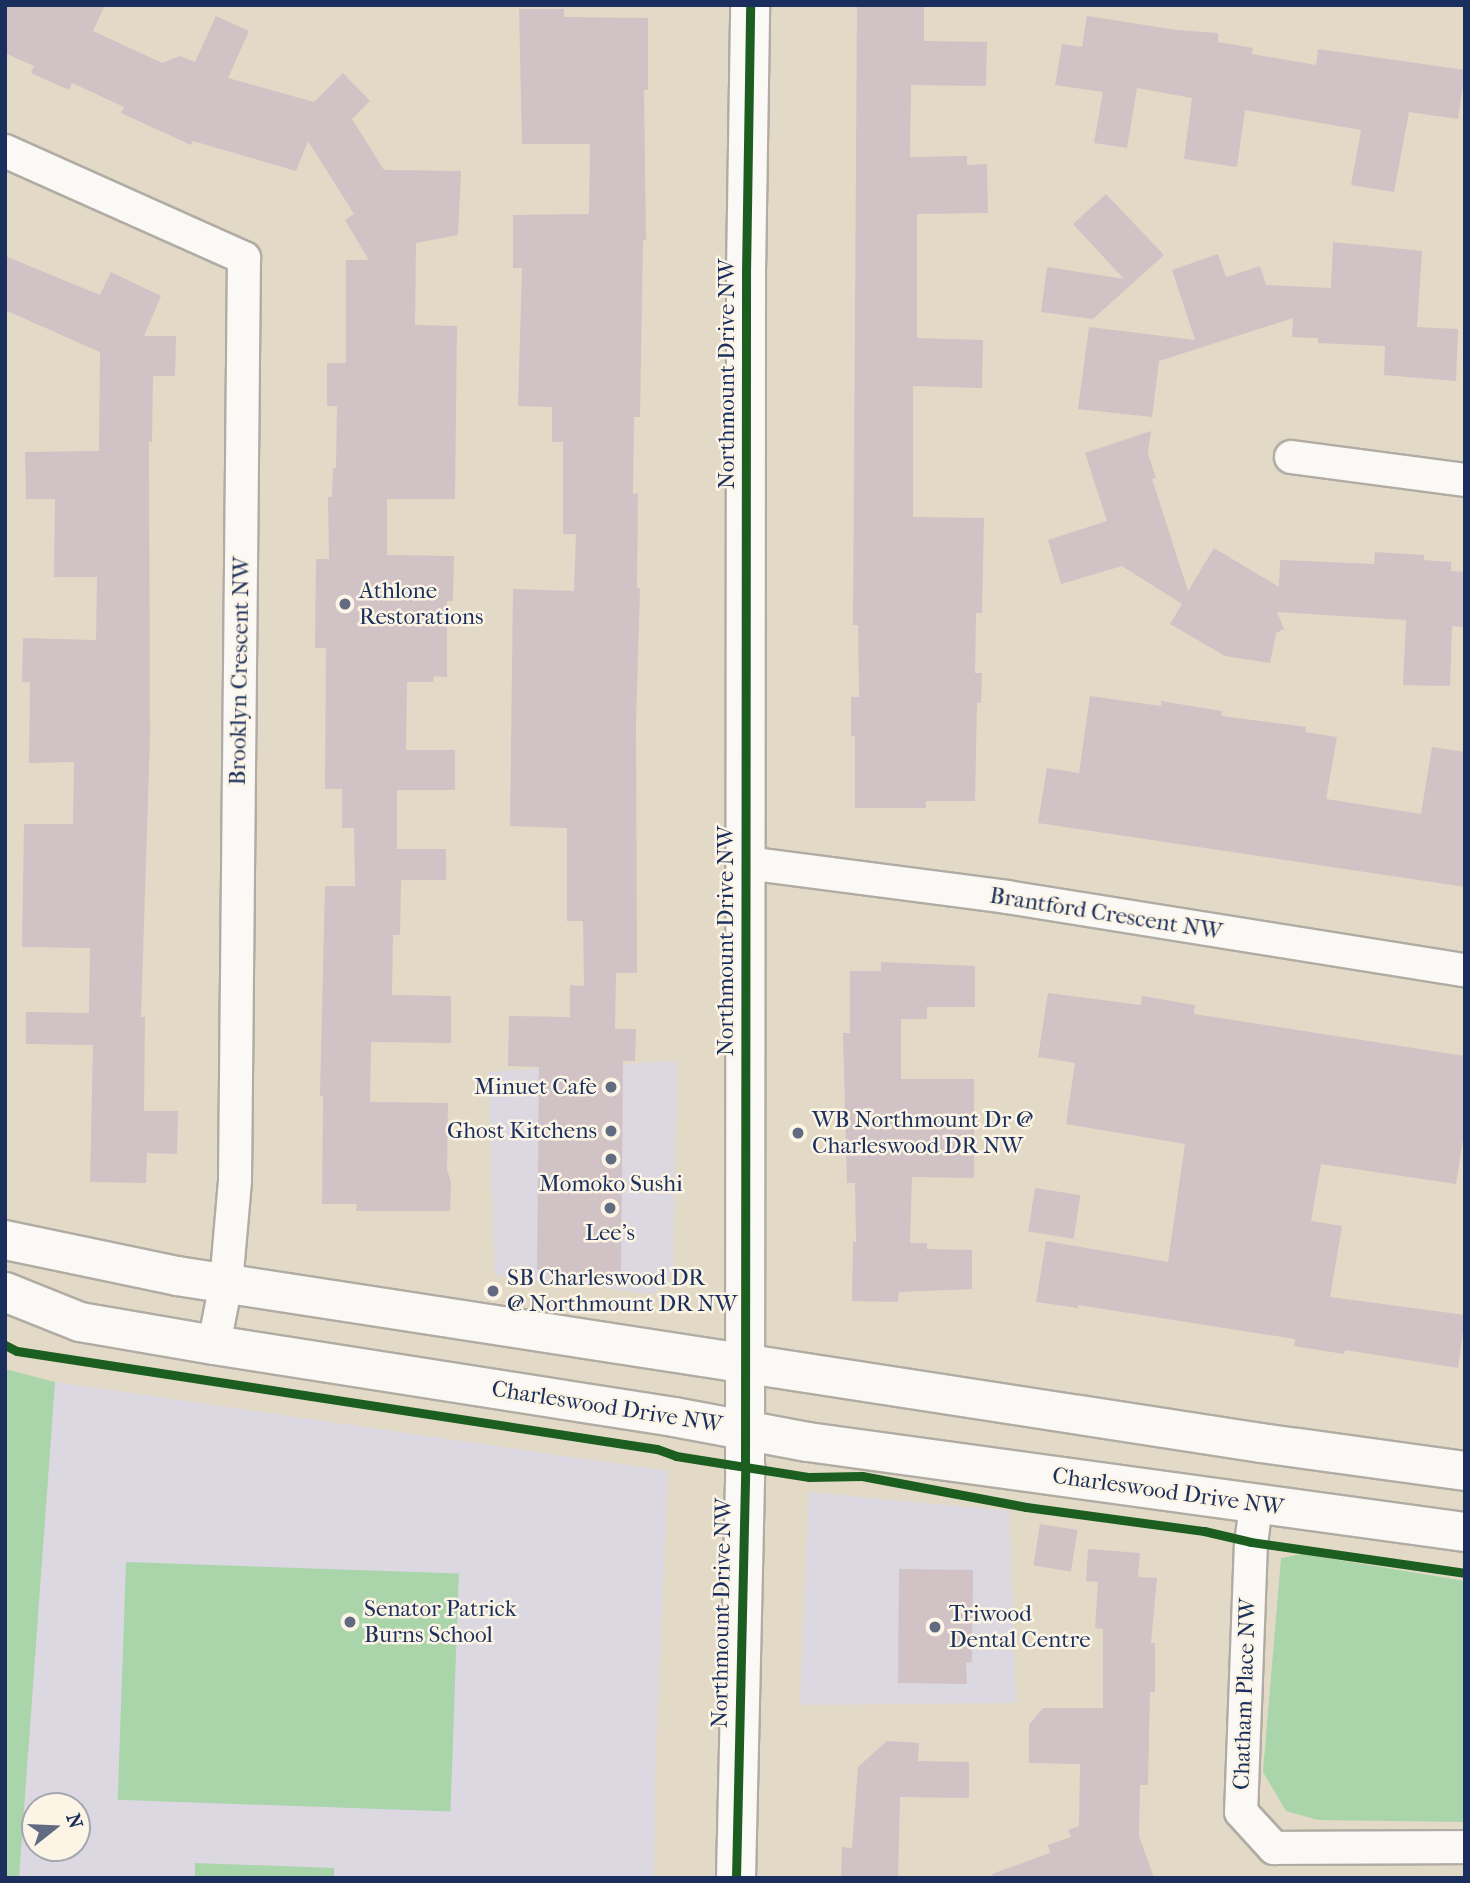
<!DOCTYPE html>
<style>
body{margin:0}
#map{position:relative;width:1470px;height:1883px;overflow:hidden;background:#e2dac6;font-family:"IM FELL French Canon",serif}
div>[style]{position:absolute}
.built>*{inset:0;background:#dcd8e2}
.green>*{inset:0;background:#aad4aa;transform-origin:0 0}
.building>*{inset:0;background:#d0c2c5;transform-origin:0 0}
.roads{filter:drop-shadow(2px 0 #b0aca4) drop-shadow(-2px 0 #b0aca4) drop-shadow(0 2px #b0aca4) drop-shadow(0 -2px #b0aca4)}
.minor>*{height:32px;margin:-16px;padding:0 16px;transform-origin:16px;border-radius:16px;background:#fbf9f6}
.tertiary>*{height:38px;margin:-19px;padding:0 19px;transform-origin:19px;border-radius:19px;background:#fbf9f6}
.cycleway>*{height:9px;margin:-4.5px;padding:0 4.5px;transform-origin:4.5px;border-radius:4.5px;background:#1b5e20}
.dots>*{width:19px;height:19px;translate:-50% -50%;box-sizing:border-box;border:4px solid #fcf5e5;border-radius:50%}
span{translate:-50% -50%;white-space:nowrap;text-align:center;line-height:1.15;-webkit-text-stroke:5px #fcf5e5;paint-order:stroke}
.street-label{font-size:23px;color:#1b2f5e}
.poi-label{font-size:23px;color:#1b2f5e}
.left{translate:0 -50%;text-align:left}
.right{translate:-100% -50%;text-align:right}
.frame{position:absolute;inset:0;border:7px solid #1b2f5e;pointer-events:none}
.north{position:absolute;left:21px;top:1792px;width:70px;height:70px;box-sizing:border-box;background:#fcf5e5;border:2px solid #a2a6af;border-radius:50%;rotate:72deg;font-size:19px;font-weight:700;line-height:28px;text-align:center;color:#1b2f5e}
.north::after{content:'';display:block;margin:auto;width:24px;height:32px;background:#616b82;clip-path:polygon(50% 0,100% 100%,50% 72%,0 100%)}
</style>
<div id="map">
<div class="built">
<div style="clip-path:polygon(677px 1061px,673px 1270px,664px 1286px,651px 1294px,495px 1275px,488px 1072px)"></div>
<div style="clip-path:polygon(evenodd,55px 1382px,668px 1471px,655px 1773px,654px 1878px,19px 1878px,55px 1382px,35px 1806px,77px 1806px,77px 1848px,35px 1848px,35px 1806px)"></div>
<div style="clip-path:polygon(809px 1492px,1009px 1511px,1016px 1703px,800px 1705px)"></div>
</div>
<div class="green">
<div style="clip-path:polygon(5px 1369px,55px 1382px,19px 1878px,5px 1878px)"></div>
<div style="clip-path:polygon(1302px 1554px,1465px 1581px,1465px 1822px,1318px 1820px,1286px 1811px,1263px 1772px,1281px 1558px)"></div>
<div style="left:126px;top:1562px;width:333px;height:238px;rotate:2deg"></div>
<div style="clip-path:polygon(195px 1863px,334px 1868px,334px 1878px,195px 1878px)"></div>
</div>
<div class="building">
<div style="clip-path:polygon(5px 5px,105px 5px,93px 31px,162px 63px,180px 56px,195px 62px,216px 16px,249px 31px,228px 78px,314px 102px,343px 73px,370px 101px,352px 119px,384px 170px,461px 171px,458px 235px,416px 243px,415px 325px,457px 326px,455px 499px,387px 499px,387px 555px,454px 556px,453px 601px,447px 601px,447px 677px,434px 676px,433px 682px,407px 682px,406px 750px,455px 750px,455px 790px,397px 790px,397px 849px,446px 849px,446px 880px,401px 880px,400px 935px,393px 935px,392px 995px,451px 996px,451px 1043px,371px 1042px,370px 1102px,448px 1103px,447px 1170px,451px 1182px,450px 1211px,356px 1211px,357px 1204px,322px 1204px,323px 1096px,320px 1096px,325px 886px,355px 886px,354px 828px,342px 828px,342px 789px,325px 789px,326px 648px,315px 648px,316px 559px,329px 559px,328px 497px,332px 497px,333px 468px,336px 468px,337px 406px,327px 406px,327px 363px,346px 363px,346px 260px,369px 260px,345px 220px,354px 214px,308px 141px,296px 171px,193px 141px,191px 145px,121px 113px,124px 107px,72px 83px,69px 90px,31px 73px,34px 66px,5px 53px)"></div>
<div style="clip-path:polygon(857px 5px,924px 5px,924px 41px,987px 42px,986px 86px,911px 85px,910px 157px,967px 156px,967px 165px,987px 164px,988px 213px,917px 214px,917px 338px,983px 340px,982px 388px,913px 386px,913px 517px,984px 518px,982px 613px,976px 613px,975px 673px,982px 673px,981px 703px,977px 703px,975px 801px,926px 801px,926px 808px,855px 808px,855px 736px,851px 736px,851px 697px,859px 697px,858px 625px,853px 625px)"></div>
<div style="clip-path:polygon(519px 9px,564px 9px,564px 17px,648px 18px,648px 90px,644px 90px,646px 240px,643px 240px,640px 417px,634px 417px,633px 494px,638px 493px,637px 588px,640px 588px,636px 722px,637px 973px,616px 973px,615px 1029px,636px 1029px,635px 1061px,623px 1061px,621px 1282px,537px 1269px,539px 1067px,508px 1066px,509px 1016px,570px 1017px,570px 985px,584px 986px,583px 921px,567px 921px,567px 828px,510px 826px,513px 589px,574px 591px,576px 534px,563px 534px,563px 442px,552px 442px,552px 407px,518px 406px,522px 268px,513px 268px,513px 215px,589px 214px,590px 144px,522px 144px)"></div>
<div style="clip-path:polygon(1087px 16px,1177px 30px,1218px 33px,1218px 42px,1253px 48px,1252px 54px,1316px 65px,1318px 49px,1465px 70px,1458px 119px,1409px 112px,1394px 192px,1351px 185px,1361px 130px,1245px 110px,1237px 167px,1184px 159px,1192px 98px,1137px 88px,1127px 148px,1094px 143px,1103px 92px,1055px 85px,1062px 44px,1082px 47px)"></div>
<div style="clip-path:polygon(1106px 194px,1164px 255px,1093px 319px,1041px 312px,1047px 267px,1124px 279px,1073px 224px)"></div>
<div style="clip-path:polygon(1333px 242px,1422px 251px,1417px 327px,1458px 329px,1456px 381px,1384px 375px,1385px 346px,1318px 343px,1318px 338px,1292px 337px,1293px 318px,1159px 361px,1152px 417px,1078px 409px,1089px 327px,1195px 340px,1172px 270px,1218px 254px,1226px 277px,1260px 266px,1266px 285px,1331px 288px)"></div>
<div style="clip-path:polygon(5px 256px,100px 295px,111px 272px,161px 296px,144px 336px,176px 336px,175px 376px,153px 376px,152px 442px,149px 442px,150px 737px,141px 1017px,145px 1017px,144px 1111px,178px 1111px,177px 1154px,147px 1153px,146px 1183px,90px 1182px,93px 1045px,26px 1044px,26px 1012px,89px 1013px,90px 948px,22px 947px,24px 824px,73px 824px,74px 762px,29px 763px,30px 682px,22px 682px,23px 638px,96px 640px,97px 577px,54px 577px,55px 499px,26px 499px,25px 452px,99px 451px,100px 352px,5px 310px)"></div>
<div style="clip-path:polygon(1151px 431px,1148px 454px,1156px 478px,1152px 479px,1188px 591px,1214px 548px,1279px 587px,1280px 560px,1374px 564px,1375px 552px,1424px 555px,1424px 560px,1451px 562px,1451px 571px,1465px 572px,1465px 627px,1452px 626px,1450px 686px,1403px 685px,1406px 620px,1277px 612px,1284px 629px,1276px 633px,1270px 663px,1225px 656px,1170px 624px,1182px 604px,1122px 566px,1061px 584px,1048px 540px,1107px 521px,1085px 453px)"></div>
<div style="clip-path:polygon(1090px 696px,1161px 706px,1161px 701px,1222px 711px,1221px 716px,1306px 727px,1305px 732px,1337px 737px,1326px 799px,1421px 814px,1432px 747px,1465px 752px,1465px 887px,1038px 823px,1047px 768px,1079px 773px)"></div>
<div style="clip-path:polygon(881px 962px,975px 966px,975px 1007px,927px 1007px,927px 1019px,901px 1019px,901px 1079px,974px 1079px,974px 1178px,912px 1177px,910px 1243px,927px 1243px,927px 1249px,972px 1250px,972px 1289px,899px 1292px,898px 1302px,852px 1301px,853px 1242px,856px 1242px,855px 1183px,847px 1183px,843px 1033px,850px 1033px,850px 971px,881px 971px)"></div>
<div style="clip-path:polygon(1048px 993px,1141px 1005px,1142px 996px,1195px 1005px,1194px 1014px,1465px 1056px,1465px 1126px,1456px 1184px,1321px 1164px,1311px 1221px,1342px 1226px,1330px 1297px,1465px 1315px,1458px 1368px,1345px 1350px,1344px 1354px,1294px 1346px,1295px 1339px,1078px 1305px,1078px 1308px,1036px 1302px,1046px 1241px,1168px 1262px,1185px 1144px,1066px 1124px,1075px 1063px,1038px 1057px)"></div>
<div style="left:1035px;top:1188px;width:46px;height:44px;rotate:9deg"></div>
<div style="left:1040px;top:1524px;width:38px;height:42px;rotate:9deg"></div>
<div style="clip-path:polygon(1088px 1549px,1140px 1553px,1138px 1577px,1157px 1578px,1151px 1643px,1155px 1643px,1155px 1692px,1150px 1692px,1148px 1785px,1140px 1785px,1139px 1836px,1154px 1878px,993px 1878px,992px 1874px,1050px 1853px,1048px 1845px,1071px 1837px,1068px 1830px,1079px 1826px,1080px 1764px,1029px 1763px,1029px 1725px,1043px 1708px,1103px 1708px,1103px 1629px,1095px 1628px,1098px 1582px,1086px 1581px)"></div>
<div style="clip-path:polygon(899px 1569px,973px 1570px,972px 1662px,966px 1663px,967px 1684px,898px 1683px)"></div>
<div style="clip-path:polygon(887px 1741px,919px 1743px,918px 1761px,969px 1762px,969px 1798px,900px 1797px,898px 1878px,841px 1878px,842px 1847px,852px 1848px,858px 1767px)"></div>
</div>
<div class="roads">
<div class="minor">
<div style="left:5px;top:151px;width:262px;rotate:24.1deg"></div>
<div style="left:244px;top:258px;width:923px;rotate:90.56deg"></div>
<div style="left:235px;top:1181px;width:102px;rotate:95deg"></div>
<div style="left:226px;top:1283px;width:63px;rotate:101deg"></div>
<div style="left:1291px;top:457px;width:176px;rotate:7.5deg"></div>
<div style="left:746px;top:863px;width:263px;rotate:7.4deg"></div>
<div style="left:1007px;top:897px;width:464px;rotate:9.1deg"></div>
<div style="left:1256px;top:1504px;width:38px;rotate:97deg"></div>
<div style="left:1251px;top:1542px;width:270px;rotate:92.1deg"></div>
<div style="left:1241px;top:1812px;width:49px;rotate:47.5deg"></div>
<div style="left:1274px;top:1848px;width:191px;rotate:-0.3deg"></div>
</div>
<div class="tertiary">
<div style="left:5px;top:1240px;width:176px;rotate:11.8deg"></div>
<div style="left:177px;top:1276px;width:1097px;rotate:8.76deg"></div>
<div style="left:1261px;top:1443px;width:206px;rotate:7.8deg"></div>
<div style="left:5px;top:1292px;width:81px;rotate:21.8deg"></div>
<div style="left:80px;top:1322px;width:136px;rotate:9.7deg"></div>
<div style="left:214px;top:1345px;width:466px;rotate:8.9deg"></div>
<div style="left:674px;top:1417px;width:136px;rotate:10.6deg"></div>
<div style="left:808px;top:1442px;width:663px;rotate:7.8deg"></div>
<div style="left:736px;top:1878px;width:412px;rotate:-88.7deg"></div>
<div style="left:745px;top:1466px;width:1193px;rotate:-89.95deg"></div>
<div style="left:746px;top:273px;width:268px;rotate:-89.1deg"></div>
</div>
</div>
<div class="cycleway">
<div style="left:5px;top:1345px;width:13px;rotate:27deg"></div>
<div style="left:17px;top:1351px;width:647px;rotate:8.71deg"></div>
<div style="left:657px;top:1449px;width:20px;rotate:20deg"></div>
<div style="left:676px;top:1456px;width:135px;rotate:9deg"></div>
<div style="left:809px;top:1477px;width:53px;rotate:-1.1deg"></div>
<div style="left:862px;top:1476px;width:167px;rotate:10.7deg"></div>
<div style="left:1026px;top:1507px;width:180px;rotate:7.7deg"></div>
<div style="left:1204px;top:1531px;width:48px;rotate:13.2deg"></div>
<div style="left:1251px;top:1542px;width:216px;rotate:8.2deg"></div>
<div style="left:736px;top:1878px;width:412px;rotate:-88.7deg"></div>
<div style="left:745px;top:1466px;width:1193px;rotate:-89.95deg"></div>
<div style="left:746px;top:273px;width:268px;rotate:-89.1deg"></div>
</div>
<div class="dots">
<div style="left:345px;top:604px;background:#616b82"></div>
<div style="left:611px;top:1087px;background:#616b82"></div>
<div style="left:611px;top:1131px;background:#616b82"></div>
<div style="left:798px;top:1133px;background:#616b82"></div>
<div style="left:611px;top:1159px;background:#616b82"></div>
<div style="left:610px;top:1208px;background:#616b82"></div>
<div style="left:493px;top:1291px;background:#616b82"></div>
<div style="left:350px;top:1622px;background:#616b82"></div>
<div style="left:935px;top:1627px;background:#616b82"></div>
</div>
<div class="street-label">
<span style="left:727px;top:374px;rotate:-90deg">Northmount Drive NW</span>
<span style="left:240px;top:671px;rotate:-89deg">Brooklyn Crescent NW</span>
<span style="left:1106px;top:914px;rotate:9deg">Brantford Crescent NW</span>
<span style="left:726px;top:941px;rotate:-90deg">Northmount Drive NW</span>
<span style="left:607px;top:1407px;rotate:9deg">Charleswood Drive NW</span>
<span style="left:1168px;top:1492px;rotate:8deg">Charleswood Drive NW</span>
<span style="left:722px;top:1613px;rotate:-89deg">Northmount Drive NW</span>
<span style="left:1245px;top:1694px;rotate:-88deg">Chatham Place NW</span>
</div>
<div class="poi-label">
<span class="left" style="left:359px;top:604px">Athlone<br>Restorations</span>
<span class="right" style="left:597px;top:1087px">Minuet Cafe</span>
<span class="left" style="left:812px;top:1133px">WB Northmount Dr @<br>Charleswood DR NW</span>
<span class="right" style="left:597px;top:1131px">Ghost Kitchens</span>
<span style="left:611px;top:1184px">Momoko Sushi</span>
<span style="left:610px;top:1233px">Lee's</span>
<span class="left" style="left:507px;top:1291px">SB Charleswood DR<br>@ Northmount DR NW</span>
<span class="left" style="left:364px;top:1622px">Senator Patrick<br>Burns School</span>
<span class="left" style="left:949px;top:1627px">Triwood<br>Dental Centre</span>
</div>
<div class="frame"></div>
<div class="north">N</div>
</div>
